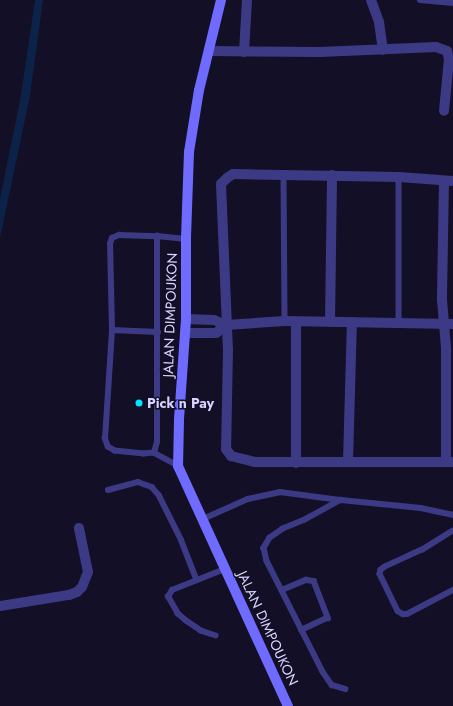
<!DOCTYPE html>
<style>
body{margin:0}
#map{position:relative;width:453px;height:706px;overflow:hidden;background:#130f26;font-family:Jost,sans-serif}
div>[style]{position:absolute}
.water>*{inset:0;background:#0c2248}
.lane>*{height:5.5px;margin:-2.75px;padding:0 2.75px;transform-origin:2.75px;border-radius:2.75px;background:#3d3a85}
.street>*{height:10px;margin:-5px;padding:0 5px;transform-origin:5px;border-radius:5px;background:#3d3a85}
.secondary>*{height:10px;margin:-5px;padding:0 5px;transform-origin:5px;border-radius:5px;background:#6f6bff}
.dots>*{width:11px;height:11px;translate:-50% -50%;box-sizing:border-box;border:2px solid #130f26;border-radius:50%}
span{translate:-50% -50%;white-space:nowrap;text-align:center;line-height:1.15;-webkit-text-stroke:3px #130f26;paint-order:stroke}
.street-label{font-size:14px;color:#d9d4ff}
.poi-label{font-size:14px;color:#d9d4ff;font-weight:700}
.left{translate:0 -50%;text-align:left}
</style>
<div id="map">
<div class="water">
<div style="clip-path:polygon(35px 0,43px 0,30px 96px,0 238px,0 199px,21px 95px)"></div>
</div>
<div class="lane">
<div style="left:420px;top:0;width:33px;rotate:5deg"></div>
<div style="left:284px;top:174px;width:147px;rotate:89.6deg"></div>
<div style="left:399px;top:177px;width:147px;rotate:90deg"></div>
<div style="left:112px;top:330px;width:46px;rotate:2.5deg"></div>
<div style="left:154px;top:453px;width:11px;rotate:-75deg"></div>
<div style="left:157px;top:442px;width:206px;rotate:-90deg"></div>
<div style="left:178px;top:466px;width:27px;rotate:-152deg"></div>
<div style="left:154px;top:453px;width:10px;rotate:174deg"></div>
<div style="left:144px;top:454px;width:29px;rotate:-174deg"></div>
<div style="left:115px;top:451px;width:8px;rotate:-150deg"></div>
<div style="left:108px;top:447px;width:9px;rotate:-111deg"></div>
<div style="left:105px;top:439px;width:109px;rotate:-86.3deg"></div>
<div style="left:112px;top:330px;width:86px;rotate:-91.3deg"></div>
<div style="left:110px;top:244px;width:6px;rotate:-72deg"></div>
<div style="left:112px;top:238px;width:8px;rotate:-23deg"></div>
<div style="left:119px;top:235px;width:38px;rotate:2deg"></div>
<div style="left:157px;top:236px;width:29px;rotate:6deg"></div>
<div style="left:108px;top:490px;width:31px;rotate:-15deg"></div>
<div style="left:138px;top:482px;width:15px;rotate:20deg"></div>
<div style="left:152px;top:487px;width:11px;rotate:49deg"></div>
<div style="left:159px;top:495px;width:49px;rotate:63.4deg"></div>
<div style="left:181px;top:539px;width:44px;rotate:68.7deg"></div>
<div style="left:341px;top:500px;width:41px;rotate:150.9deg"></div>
<div style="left:305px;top:520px;width:24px;rotate:158deg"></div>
<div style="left:283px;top:529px;width:16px;rotate:145deg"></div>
<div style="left:270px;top:538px;width:12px;rotate:121deg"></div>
<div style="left:264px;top:548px;width:13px;rotate:77deg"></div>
<div style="left:267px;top:561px;width:124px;rotate:63.2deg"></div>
<div style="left:323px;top:672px;width:16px;rotate:55deg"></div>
<div style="left:332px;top:685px;width:14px;rotate:17deg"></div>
<div style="left:203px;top:519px;width:49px;rotate:-24deg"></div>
<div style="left:248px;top:499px;width:33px;rotate:-12deg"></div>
<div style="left:280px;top:492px;width:62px;rotate:7.5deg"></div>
<div style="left:341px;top:500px;width:80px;rotate:5.7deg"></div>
<div style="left:421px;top:508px;width:33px;rotate:12deg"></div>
<div style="left:453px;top:531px;width:36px;rotate:148deg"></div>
<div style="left:422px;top:550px;width:41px;rotate:155.3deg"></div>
<div style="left:385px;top:567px;width:5px;rotate:143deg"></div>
<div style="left:381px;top:570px;width:4px;rotate:104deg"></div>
<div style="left:380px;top:574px;width:41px;rotate:64.1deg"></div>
<div style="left:398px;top:611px;width:6px;rotate:31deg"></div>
<div style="left:403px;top:614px;width:4px"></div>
<div style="left:407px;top:614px;width:52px;rotate:-27.6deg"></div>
<div style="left:282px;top:590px;width:26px;rotate:-23deg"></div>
<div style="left:306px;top:580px;width:8px;rotate:7deg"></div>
<div style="left:314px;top:581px;width:40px;rotate:69deg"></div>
<div style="left:328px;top:618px;width:29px;rotate:155deg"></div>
<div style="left:216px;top:636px;width:16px;rotate:-162deg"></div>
<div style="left:201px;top:631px;width:18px;rotate:-146deg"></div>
<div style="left:186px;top:621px;width:11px;rotate:-139deg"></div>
<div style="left:178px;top:614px;width:20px;rotate:-120deg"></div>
<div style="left:168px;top:597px;width:8px;rotate:-60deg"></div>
<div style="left:172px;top:590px;width:57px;rotate:-21.6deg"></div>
</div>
<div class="street">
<div style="left:371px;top:0;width:23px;rotate:70deg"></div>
<div style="left:379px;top:22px;width:28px;rotate:82deg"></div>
<div style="left:210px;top:51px;width:110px;rotate:0.5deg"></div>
<div style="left:320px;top:52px;width:116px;rotate:-2.5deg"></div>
<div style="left:436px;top:47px;width:12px;rotate:20deg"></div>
<div style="left:447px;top:51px;width:8px;rotate:76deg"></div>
<div style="left:449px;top:59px;width:52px;rotate:95.5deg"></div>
<div style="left:244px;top:52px;width:52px;rotate:-86.7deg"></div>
<div style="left:444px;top:181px;width:119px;rotate:91deg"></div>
<div style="left:442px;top:300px;width:48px;rotate:85.2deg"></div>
<div style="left:446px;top:348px;width:114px;rotate:90deg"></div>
<div style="left:453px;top:181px;width:54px;rotate:-175.8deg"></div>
<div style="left:399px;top:177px;width:166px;rotate:-179deg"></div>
<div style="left:233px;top:174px;width:7px;rotate:146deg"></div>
<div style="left:227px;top:178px;width:8px;rotate:135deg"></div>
<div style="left:221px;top:184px;width:165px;rotate:87.6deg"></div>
<div style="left:228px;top:349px;width:100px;rotate:91.1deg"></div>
<div style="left:226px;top:449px;width:9px;rotate:54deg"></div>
<div style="left:231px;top:456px;width:25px;rotate:14deg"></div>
<div style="left:255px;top:462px;width:198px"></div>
<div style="left:186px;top:319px;width:28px;rotate:2deg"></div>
<div style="left:214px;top:320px;width:13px;rotate:23deg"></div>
<div style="left:226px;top:325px;width:59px;rotate:-3.9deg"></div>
<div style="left:285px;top:321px;width:168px;rotate:1deg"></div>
<div style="left:330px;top:322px;width:147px;rotate:-89.2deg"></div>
<div style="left:185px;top:333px;width:31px"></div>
<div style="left:216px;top:333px;width:13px;rotate:-39deg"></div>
<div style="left:348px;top:462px;width:140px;rotate:-88.4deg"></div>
<div style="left:296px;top:463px;width:141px;rotate:-90deg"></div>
<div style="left:0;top:606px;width:70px;rotate:-9.1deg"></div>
<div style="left:69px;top:595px;width:9px;rotate:-21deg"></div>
<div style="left:77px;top:592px;width:7px;rotate:-45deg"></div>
<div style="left:82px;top:587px;width:16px;rotate:-68deg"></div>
<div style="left:88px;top:572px;width:45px;rotate:-101.6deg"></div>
</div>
<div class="secondary">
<div style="left:221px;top:0;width:93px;rotate:103.7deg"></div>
<div style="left:199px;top:90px;width:63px;rotate:99.2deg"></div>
<div style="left:189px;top:152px;width:87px;rotate:92deg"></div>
<div style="left:186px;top:239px;width:80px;rotate:90deg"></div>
<div style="left:186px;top:319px;width:101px;rotate:94deg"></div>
<div style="left:179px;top:420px;width:46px;rotate:91.2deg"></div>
<div style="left:178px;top:466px;width:264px;rotate:65.4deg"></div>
</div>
<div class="dots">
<div style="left:139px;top:403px;background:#00e5ff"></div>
</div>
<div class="street-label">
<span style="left:170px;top:315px;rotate:-88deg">JALAN DIMPOUKON</span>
<span style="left:268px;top:628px;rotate:65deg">JALAN DIMPOUKON</span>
</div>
<div class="poi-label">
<span class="left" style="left:147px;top:403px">Pick n Pay</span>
</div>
</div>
